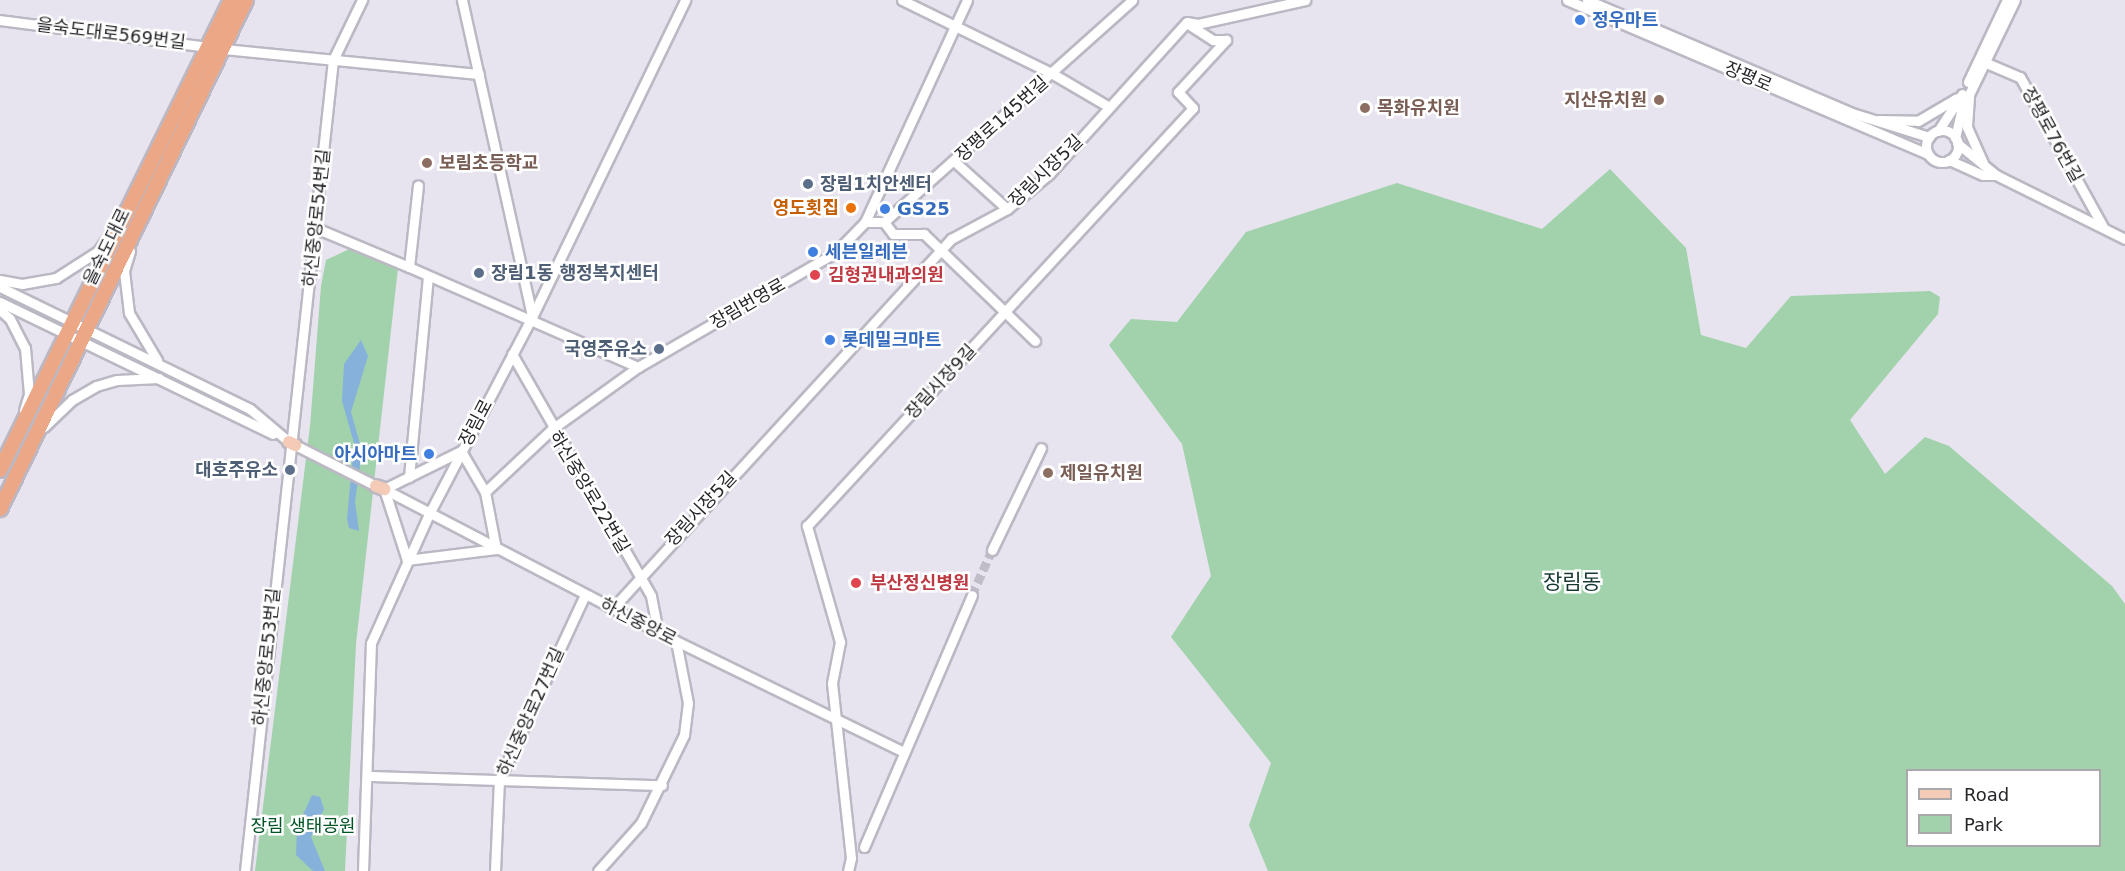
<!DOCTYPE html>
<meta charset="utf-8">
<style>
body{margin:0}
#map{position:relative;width:2125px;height:871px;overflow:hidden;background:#e7e3ef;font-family:"DejaVu Sans","Noto Sans KR",sans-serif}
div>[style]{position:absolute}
.green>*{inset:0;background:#a1d2ab}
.water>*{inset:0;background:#85b1db}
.minor-tunnel>*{height:9px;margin-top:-4.5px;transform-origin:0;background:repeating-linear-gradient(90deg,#c1bdc8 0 9px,transparent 0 13.5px)}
.roads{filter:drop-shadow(2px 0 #bbb8c3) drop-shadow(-2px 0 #bbb8c3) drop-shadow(0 2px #bbb8c3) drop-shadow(0 -2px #bbb8c3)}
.minor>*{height:9px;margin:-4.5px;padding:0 4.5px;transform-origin:4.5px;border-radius:4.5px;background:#fff}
.minor>.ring{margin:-4.5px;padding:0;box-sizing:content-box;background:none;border:9px solid #fff;border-radius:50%}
.major>*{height:12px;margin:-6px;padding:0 6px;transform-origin:6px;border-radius:6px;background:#f4cbb6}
.highway>*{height:14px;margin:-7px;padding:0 7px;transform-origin:7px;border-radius:7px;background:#eca886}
.dots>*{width:16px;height:16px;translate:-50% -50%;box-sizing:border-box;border:3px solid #fff;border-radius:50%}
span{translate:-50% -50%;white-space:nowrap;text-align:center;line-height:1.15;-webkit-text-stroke:5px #fff;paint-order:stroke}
.shop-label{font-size:18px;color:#366cbe;font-weight:700}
.left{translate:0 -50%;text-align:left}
.right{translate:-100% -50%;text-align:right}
.street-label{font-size:18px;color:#27262a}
.education-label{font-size:18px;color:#785e54;font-weight:700}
.service-label{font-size:18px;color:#4e5e75;font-weight:700}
.food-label{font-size:18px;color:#c56008;font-weight:700}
.health-label{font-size:18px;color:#be3a42;font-weight:700}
.park-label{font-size:18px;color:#005424}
.quarter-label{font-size:21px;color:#173832}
.legend{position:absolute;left:1906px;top:769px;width:195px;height:78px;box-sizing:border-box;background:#fff;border:2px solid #a9a8aa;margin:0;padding:8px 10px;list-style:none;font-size:18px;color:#27262a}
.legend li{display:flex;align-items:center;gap:12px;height:30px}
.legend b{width:30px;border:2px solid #a9a8aa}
</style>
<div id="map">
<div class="green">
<div style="clip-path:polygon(evenodd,1610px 169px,1686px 248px,1701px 335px,1746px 348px,1791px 296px,1930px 291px,1940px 297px,1938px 314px,1850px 420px,1885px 474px,1925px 437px,1949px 446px,2112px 586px,2125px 604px,2125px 871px,1268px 871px,1249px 825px,1271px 763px,1171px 637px,1211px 576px,1182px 444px,1109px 345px,1131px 319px,1177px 322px,1246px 232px,1397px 183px,1542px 229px,1610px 169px,2100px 770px,2100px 846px,1908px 846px,1908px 770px,2100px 770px)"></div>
<div style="clip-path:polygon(356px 246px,398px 268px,356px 644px,345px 871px,255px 871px,310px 426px,321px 286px,326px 260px)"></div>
</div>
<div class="water">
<div style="clip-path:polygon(361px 340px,368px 356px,351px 412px,362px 451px,355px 502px,359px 531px,349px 528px,347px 519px,354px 443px,342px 401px,344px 364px)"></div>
<div style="clip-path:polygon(312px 795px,320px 797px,324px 809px,311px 837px,325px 871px,313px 871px,296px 855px,297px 828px)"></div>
</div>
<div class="minor-tunnel">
<div style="left:972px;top:595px;width:49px;rotate:-66deg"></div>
</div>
<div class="roads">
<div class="minor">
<div style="left:462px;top:0;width:325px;rotate:77.5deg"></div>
<div style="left:902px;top:0;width:168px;rotate:26.1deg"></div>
<div style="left:1053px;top:74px;width:65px;rotate:30.5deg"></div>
<div style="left:1567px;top:0;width:392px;rotate:23.1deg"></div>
<div style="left:1587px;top:0;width:288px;rotate:23.1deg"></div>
<div style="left:1852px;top:113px;width:81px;rotate:17.3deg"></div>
<div style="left:0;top:20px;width:225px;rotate:7.4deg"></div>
<div style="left:223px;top:49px;width:257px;rotate:5.6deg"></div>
<div style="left:1188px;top:24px;width:30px;rotate:33deg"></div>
<div style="left:1213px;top:40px;width:13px"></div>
<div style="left:1984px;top:62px;width:39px;rotate:23deg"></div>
<div style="left:2020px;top:77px;width:171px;rotate:61deg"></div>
<div style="left:1968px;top:82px;width:91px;rotate:-64.6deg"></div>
<div style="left:1969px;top:97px;width:30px;rotate:94deg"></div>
<div style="left:1967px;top:127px;width:39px;rotate:66deg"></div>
<div style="left:1879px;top:120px;width:39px;rotate:1deg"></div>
<div style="left:1918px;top:121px;width:45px;rotate:-30.5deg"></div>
<div class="ring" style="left:1926px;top:130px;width:23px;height:23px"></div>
<div style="left:1938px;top:131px;width:44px;rotate:-57deg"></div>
<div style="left:1955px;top:138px;width:28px;rotate:-77deg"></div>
<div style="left:1961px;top:111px;width:123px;rotate:-64.1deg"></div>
<div style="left:1957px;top:143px;width:50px;rotate:39.4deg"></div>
<div style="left:1996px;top:175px;width:144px;rotate:26.4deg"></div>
<div style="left:1949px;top:160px;width:37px;rotate:24deg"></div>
<div style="left:1983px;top:175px;width:13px"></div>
<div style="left:955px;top:162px;width:70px;rotate:42.1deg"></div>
<div style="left:865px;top:222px;width:19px"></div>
<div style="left:884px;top:222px;width:333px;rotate:-41.8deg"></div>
<div style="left:884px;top:222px;width:15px;rotate:53deg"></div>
<div style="left:893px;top:234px;width:31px"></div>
<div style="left:924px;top:234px;width:154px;rotate:43.9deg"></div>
<div style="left:318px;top:229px;width:99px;rotate:22.7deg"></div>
<div style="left:409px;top:267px;width:82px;rotate:-83.7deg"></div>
<div style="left:130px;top:251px;width:21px;rotate:107deg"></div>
<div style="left:124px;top:271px;width:42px;rotate:83.2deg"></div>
<div style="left:129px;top:313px;width:55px;rotate:59.2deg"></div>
<div style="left:409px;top:267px;width:250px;rotate:23.6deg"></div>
<div style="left:638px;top:367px;width:228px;rotate:-30.1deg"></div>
<div style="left:835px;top:253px;width:43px;rotate:-45.9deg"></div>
<div style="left:865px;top:222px;width:244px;rotate:-65.3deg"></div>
<div style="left:0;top:280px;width:22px;rotate:10deg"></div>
<div style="left:22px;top:284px;width:35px;rotate:-10deg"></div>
<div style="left:56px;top:278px;width:50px;rotate:-32.7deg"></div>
<div style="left:98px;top:251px;width:24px;rotate:-55deg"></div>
<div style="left:0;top:287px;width:278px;rotate:26deg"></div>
<div style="left:250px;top:409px;width:51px;rotate:40.2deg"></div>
<div style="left:0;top:302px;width:303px;rotate:25.8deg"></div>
<div style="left:0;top:310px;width:13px;rotate:42deg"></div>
<div style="left:10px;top:319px;width:33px;rotate:63deg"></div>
<div style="left:25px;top:348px;width:46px;rotate:85deg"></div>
<div style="left:29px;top:394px;width:17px;rotate:107deg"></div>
<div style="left:512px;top:354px;width:279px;rotate:60.1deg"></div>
<div style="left:651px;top:596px;width:37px;rotate:79deg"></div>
<div style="left:44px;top:427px;width:39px;rotate:-44deg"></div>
<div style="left:72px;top:400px;width:28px;rotate:-30deg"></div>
<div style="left:96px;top:386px;width:22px;rotate:-16deg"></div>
<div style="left:117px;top:380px;width:42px;rotate:-2.7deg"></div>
<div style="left:295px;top:445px;width:91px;rotate:26.8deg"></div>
<div style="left:461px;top:451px;width:48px;rotate:59.7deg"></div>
<div style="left:485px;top:492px;width:58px;rotate:79.1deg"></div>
<div style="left:496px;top:549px;width:90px;rotate:173deg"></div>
<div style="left:407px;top:560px;width:75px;rotate:-107.9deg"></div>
<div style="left:384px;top:489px;width:86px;rotate:-26.3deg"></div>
<div style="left:409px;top:477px;width:201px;rotate:-84.6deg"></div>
<div style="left:384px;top:489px;width:329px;rotate:27.5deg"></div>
<div style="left:676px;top:641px;width:254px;rotate:26deg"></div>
<div style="left:485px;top:492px;width:92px;rotate:-43.2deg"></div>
<div style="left:552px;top:429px;width:106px;rotate:-35.8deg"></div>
<div style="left:992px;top:550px;width:113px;rotate:-64.3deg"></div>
<div style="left:612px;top:609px;width:502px;rotate:-47.5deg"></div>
<div style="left:951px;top:239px;width:64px;rotate:-28.2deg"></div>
<div style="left:1007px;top:209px;width:55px;rotate:-39.8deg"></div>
<div style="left:1049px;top:174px;width:205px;rotate:-47.8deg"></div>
<div style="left:1187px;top:22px;width:11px;rotate:10deg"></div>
<div style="left:1198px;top:24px;width:110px;rotate:-12.6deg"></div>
<div style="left:368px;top:776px;width:294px;rotate:1.8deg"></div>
<div style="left:864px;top:847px;width:274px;rotate:-66.8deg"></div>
<div style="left:245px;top:871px;width:816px;rotate:-83.81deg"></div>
<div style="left:333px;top:60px;width:67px;rotate:-64.2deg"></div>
<div style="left:363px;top:871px;width:228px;rotate:-88deg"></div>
<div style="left:371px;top:643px;width:141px;rotate:-65.8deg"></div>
<div style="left:429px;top:514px;width:222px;rotate:-62.4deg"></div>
<div style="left:532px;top:317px;width:352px;rotate:-64.2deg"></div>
<div style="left:495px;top:871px;width:91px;rotate:-87.5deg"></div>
<div style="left:499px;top:780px;width:204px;rotate:-65.1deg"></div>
<div style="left:598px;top:871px;width:64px;rotate:-48.1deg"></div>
<div style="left:641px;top:823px;width:98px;rotate:-64deg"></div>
<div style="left:684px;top:735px;width:32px;rotate:-83deg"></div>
<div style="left:688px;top:703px;width:63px;rotate:-101deg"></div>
<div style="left:848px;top:871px;width:13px;rotate:-77deg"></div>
<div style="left:851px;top:858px;width:176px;rotate:-96.2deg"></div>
<div style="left:832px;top:683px;width:42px;rotate:-79deg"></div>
<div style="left:840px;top:642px;width:121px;rotate:-105.9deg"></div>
<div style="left:807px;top:526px;width:569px;rotate:-47.28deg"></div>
<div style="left:1193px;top:108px;width:22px;rotate:-133deg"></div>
<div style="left:1178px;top:92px;width:71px;rotate:-47.3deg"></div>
</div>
<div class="major">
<div style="left:289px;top:442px;width:7px;rotate:27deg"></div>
<div style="left:376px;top:486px;width:9px;rotate:21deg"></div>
</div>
<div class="highway">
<div style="left:0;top:470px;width:524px;rotate:-63.83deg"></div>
<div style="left:0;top:509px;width:565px;rotate:-64.21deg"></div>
</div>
</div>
<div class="dots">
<div style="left:1580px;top:20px;background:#3f7fe0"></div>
<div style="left:1659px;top:100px;background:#8d6e63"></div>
<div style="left:1365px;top:108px;background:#8d6e63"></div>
<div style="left:427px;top:163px;background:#8d6e63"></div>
<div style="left:808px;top:184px;background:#5c6f8a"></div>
<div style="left:851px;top:208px;background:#e8710a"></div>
<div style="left:885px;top:209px;background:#3f7fe0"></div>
<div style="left:813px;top:252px;background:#3f7fe0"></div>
<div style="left:479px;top:273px;background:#5c6f8a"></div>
<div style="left:815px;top:275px;background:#e0444e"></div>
<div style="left:830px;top:340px;background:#3f7fe0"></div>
<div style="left:659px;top:349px;background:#5c6f8a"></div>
<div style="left:429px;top:454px;background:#3f7fe0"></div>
<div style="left:290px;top:470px;background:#5c6f8a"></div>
<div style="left:1048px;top:473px;background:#8d6e63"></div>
<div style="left:856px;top:583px;background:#e0444e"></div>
</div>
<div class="shop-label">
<span class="left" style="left:1592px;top:20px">정우마트</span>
<span class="left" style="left:897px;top:209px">GS25</span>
<span class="left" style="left:825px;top:252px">세븐일레븐</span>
<span class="left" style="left:842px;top:340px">롯데밀크마트</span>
<span class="right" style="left:417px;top:454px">아시아마트</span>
</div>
<div class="street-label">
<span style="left:111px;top:34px;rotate:7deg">을숙도대로569번길</span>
<span style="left:1748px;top:77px;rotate:23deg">장평로</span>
<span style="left:1002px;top:119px;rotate:-42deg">장평로145번길</span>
<span style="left:2052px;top:135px;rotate:61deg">장평로76번길</span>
<span style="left:1046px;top:171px;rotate:-44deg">장림시장5길</span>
<span style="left:317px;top:218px;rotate:-84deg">하신중앙로54번길</span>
<span style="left:107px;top:247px;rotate:-64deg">을숙도대로</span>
<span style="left:748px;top:304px;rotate:-30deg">장림번영로</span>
<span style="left:941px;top:382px;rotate:-47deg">장림시장9길</span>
<span style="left:476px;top:423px;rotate:-62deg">장림로</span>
<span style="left:589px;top:492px;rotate:59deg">하신중앙로22번길</span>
<span style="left:701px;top:509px;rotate:-47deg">장림시장5길</span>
<span style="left:638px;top:622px;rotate:27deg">하신중앙로</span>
<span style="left:267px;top:657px;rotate:-84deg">하신중앙로53번길</span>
<span style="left:531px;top:712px;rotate:-66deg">하신중앙로27번길</span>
</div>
<div class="education-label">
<span class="right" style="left:1647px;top:100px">지산유치원</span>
<span class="left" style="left:1377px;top:108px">목화유치원</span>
<span class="left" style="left:439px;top:163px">보림초등학교</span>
<span class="left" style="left:1060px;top:473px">제일유치원</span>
</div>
<div class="service-label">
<span class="left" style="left:820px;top:184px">장림1치안센터</span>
<span class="left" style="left:491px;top:273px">장림1동 행정복지센터</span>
<span class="right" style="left:647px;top:349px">국영주유소</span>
<span class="right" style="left:278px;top:470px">대호주유소</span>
</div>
<div class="food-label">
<span class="right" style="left:839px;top:208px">영도횟집</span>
</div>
<div class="health-label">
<span class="left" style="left:828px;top:275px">김형권내과의원</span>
<span class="left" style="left:870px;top:583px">부산정신병원</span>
</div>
<div class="park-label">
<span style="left:303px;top:826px">장림 생태공원</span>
</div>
<div class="quarter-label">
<span style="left:1572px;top:582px">장림동</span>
</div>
<ul class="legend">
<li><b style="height:8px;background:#f4cbb6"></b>Road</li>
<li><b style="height:16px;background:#a1d2ab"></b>Park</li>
</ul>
</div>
